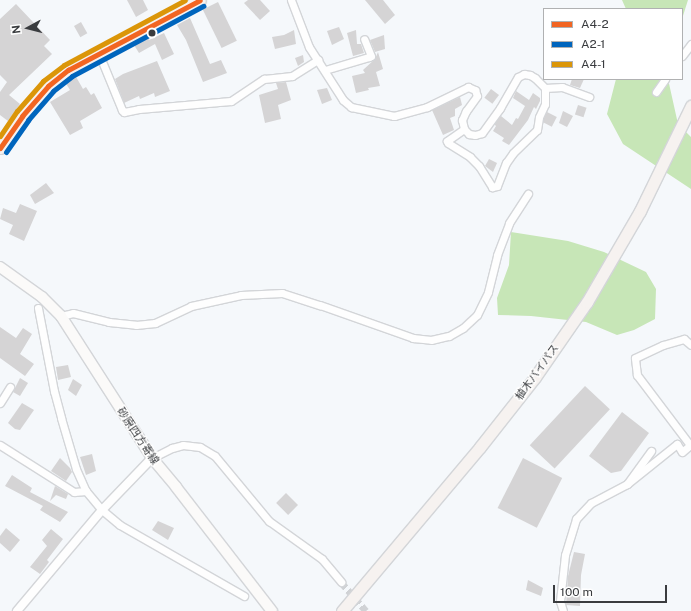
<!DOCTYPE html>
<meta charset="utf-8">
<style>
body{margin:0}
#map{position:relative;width:691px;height:611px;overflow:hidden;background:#f5f8fb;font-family:"Public Sans","Noto Sans JP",sans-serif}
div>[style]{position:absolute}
.forest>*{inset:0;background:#c7e6b7}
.building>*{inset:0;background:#d5d4d5;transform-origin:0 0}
.minor-tunnel>*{height:7px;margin-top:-3.5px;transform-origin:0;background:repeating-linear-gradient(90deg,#d0d2d5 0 7px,transparent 0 10.5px)}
.roads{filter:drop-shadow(1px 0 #d3d5d8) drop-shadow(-1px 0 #d3d5d8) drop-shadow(0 1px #d3d5d8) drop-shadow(0 -1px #d3d5d8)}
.minor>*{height:7px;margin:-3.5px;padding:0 3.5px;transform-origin:3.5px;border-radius:3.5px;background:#fefefe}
.tertiary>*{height:8px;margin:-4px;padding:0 4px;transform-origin:4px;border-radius:4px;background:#fefefe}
.secondary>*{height:10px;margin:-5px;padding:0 5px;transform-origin:5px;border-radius:5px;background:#fbfaf9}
.trunk>*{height:11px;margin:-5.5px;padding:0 5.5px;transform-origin:5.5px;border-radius:5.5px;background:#f6f2f0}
.bus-1>*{height:5px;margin:-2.5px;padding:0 2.5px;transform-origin:2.5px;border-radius:2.5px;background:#f26522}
.bus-2>*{height:5px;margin:-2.5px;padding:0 2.5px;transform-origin:2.5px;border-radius:2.5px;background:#0065bd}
.bus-3>*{height:5px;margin:-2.5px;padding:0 2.5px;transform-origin:2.5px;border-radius:2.5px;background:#db9609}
.dots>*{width:11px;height:11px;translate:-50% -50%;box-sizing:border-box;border:2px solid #fff;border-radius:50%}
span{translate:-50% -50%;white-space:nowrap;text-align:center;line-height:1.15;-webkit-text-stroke:3px #fff;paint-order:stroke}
.street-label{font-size:11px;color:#3a3c3f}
.legend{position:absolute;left:543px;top:8px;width:140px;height:72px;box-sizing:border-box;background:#fff;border:1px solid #b0b1b2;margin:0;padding:5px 7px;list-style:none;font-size:12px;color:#3a3c3f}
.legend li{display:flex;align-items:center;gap:8px;height:20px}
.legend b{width:20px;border:1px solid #b0b1b2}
.north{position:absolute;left:8px;top:8px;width:40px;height:40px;-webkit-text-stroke:3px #fff;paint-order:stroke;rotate:263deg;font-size:11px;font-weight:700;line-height:16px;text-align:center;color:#3a3c3f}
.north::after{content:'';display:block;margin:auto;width:14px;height:18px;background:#3a3c3f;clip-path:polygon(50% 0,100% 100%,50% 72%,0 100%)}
.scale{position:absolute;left:553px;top:585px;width:114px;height:18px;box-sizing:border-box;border:2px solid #3a3c3f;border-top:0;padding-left:5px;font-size:12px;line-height:14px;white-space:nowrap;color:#3a3c3f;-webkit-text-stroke:3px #fff;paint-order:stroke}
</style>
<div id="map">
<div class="forest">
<div style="clip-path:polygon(622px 0,688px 0,682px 19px,682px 9px,626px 9px)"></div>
<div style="clip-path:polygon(616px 79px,668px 79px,678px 124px,691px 137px,691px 189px,623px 144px,607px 114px)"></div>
<div style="clip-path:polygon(511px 232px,568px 241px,604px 252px,646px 272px,656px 289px,655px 319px,634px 330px,617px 335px,586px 322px,531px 316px,498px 315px,497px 298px,509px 265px)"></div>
</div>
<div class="building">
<div style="clip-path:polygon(127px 0,143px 0,148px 10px,136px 17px)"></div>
<div style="clip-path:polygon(248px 0,260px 0,270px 11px,260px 20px,244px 3px)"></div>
<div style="clip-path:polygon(365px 0,383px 0,395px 15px,385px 24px)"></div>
<div style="left:218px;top:2px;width:43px;height:17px;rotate:64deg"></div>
<div style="clip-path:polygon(16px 4px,50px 40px,44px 46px,52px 54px,9px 95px,20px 104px,8px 121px,0 115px,0 92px,7px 82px,0 75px,0 19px)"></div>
<div style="clip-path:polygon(190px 18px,210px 64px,221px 60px,227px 73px,203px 82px,186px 40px,177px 25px)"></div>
<div style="left:81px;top:22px;width:13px;height:8px;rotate:61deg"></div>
<div style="clip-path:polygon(339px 27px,344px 39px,332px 45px,327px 31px)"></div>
<div style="clip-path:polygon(294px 30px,296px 44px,275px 49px,272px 37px,284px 35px)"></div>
<div style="clip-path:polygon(356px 30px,357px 44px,361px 44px,364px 53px,353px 56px,347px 33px)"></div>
<div style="clip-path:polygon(164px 33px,174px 54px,162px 60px,155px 44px,139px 53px,134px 45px,148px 37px,149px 40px)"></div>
<div style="clip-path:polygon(384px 35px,385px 49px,375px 52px,370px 40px)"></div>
<div style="clip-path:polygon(378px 52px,383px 69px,376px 72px,380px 86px,368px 88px,369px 90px,356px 93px,352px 76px,365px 73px,363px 70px,375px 59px)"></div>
<div style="clip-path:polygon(303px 55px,304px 62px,298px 66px,295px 58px)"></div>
<div style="clip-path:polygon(157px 61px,170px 91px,155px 97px,154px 93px,140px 99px,139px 96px,124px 103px,115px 79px,123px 74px)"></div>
<div style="clip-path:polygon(75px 75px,83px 89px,86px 87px,91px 95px,94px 93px,102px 108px,80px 121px,83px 128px,70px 135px,50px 102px,70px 90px,65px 82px)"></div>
<div style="clip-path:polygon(572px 79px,584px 79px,580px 88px,570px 85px)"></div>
<div style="clip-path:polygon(286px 82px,291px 100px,278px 105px,281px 119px,265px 123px,259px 95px,278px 89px,276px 83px)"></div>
<div style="clip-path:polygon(327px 88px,332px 100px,322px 104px,317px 90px)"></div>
<div style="left:491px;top:89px;width:10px;height:11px;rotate:37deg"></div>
<div style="clip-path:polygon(516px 91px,529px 100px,533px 93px,540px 98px,540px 101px,536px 109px,534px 107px,528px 120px,509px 145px,502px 141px,504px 138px,493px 131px,496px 126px,494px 124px,501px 116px,512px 125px,516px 118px,518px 119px,525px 106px,513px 98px)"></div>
<div style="clip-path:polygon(460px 97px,462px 105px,455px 109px,455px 116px,450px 118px,454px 130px,443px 135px,432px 110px)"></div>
<div style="left:578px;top:105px;width:9px;height:10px;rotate:18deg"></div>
<div style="clip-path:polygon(563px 111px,573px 116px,567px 127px,559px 123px)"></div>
<div style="left:547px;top:112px;width:11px;height:11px;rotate:27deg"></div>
<div style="clip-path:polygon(489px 159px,497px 163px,493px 172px,485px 166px)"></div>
<div style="clip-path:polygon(46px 183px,54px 193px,35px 204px,30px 195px)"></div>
<div style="clip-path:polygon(20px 204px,37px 211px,24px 241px,9px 234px,13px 225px,0 219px,3px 208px,16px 213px)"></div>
<div style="clip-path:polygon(0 327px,16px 338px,23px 328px,32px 334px,20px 354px,34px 364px,25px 376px,0 358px)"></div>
<div style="clip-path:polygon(68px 365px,71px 377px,58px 380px,56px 367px)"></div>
<div style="clip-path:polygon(20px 378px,28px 383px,20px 396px,13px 392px)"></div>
<div style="clip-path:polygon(73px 379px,82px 385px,76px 396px,68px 390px)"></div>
<div style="left:585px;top:386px;width:34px;height:81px;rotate:43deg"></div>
<div style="clip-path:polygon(22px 403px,34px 410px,20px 430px,15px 429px,8px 423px)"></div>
<div style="clip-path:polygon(622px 412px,649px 433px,621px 471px,611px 473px,589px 456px)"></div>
<div style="clip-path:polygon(92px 454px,96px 471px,86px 475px,80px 457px)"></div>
<div style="clip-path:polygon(60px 458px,70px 468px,72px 472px,66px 481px,51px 471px)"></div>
<div style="left:523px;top:458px;width:44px;height:56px;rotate:27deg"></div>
<div style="clip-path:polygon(12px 475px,32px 488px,30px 492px,68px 512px,60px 522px,40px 510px,43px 506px,5px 486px)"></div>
<div style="clip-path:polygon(55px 486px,68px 494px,66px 499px,56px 495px,50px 501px)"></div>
<div style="left:286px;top:493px;width:17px;height:14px;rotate:45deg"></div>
<div style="clip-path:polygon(158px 521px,174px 528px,168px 540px,152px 530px)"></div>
<div style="clip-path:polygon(6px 528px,20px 540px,10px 552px,0 543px,0 536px)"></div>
<div style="clip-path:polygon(51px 529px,63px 539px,47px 560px,49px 562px,40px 574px,30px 567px,47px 546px,42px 540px)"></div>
<div style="clip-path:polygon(574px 552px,585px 554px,581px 575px,580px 606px,566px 605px,568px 576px)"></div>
<div style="clip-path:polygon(528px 580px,543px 588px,541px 596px,526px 590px)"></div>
</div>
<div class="minor-tunnel">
<div style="left:341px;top:582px;width:38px;rotate:49deg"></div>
</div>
<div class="roads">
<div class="minor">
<div style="left:291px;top:0;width:50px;rotate:69deg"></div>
<div style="left:309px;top:47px;width:63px;rotate:57.3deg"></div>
<div style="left:343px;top:100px;width:11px;rotate:41deg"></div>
<div style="left:351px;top:107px;width:44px;rotate:11.8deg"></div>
<div style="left:394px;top:116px;width:34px;rotate:-15deg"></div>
<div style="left:427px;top:107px;width:46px;rotate:-26deg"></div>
<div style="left:468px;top:87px;width:8px;rotate:23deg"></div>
<div style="left:475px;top:90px;width:6px;rotate:72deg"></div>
<div style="left:477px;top:96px;width:19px;rotate:126deg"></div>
<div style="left:466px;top:111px;width:10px;rotate:114deg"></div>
<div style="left:462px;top:120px;width:9px;rotate:77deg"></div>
<div style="left:464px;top:129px;width:7px;rotate:45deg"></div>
<div style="left:469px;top:134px;width:6px;rotate:9deg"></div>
<div style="left:475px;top:135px;width:7px;rotate:-16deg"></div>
<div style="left:482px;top:133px;width:31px;rotate:-54deg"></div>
<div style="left:500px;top:108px;width:36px;rotate:-60deg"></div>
<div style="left:518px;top:77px;width:7px;rotate:-27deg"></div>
<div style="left:524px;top:74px;width:6px;rotate:9deg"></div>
<div style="left:530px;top:75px;width:6px;rotate:31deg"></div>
<div style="left:535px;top:78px;width:14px;rotate:45deg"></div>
<div style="left:545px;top:88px;width:17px;rotate:-3deg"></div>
<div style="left:562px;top:87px;width:29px;rotate:20deg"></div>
<div style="left:99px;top:54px;width:61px;rotate:67.7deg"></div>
<div style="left:122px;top:110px;width:3px;rotate:45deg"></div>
<div style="left:124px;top:112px;width:15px;rotate:-11deg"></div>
<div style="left:139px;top:109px;width:92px;rotate:-5deg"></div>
<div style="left:231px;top:101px;width:40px;rotate:-34deg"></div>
<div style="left:264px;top:79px;width:28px;rotate:-6deg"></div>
<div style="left:292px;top:76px;width:31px;rotate:-32deg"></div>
<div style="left:682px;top:56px;width:15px;rotate:-53deg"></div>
<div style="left:325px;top:70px;width:46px;rotate:-16.5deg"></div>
<div style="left:369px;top:57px;width:2px;rotate:-27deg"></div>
<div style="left:371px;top:56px;width:18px;rotate:-112deg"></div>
<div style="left:656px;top:92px;width:16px;rotate:-55deg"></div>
<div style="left:464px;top:129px;width:21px;rotate:145deg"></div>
<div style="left:447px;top:141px;width:2px;rotate:63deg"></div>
<div style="left:448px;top:143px;width:26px;rotate:32deg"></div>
<div style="left:470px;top:157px;width:13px;rotate:45deg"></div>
<div style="left:479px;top:166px;width:25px;rotate:58deg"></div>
<div style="left:492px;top:187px;width:5px;rotate:-11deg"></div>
<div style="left:497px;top:186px;width:25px;rotate:-69deg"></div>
<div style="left:506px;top:163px;width:12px;rotate:-55deg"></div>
<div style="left:513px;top:153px;width:33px;rotate:-44deg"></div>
<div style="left:537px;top:130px;width:13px;rotate:-81deg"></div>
<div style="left:539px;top:117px;width:14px;rotate:-65deg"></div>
<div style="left:545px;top:104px;width:16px;rotate:-90deg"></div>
<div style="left:38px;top:308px;width:85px;rotate:79.1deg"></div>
<div style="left:54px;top:391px;width:28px;rotate:75deg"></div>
<div style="left:61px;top:418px;width:53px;rotate:73.6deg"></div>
<div style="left:76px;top:469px;width:24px;rotate:66deg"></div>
<div style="left:61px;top:316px;width:12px;rotate:-14deg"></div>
<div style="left:73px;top:313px;width:37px;rotate:14deg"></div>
<div style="left:109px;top:322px;width:27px;rotate:6deg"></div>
<div style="left:136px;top:325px;width:19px;rotate:-6deg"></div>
<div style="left:155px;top:323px;width:40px;rotate:-25deg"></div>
<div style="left:191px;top:306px;width:51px;rotate:-12.4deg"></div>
<div style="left:241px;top:295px;width:41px;rotate:-2.8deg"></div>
<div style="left:282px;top:293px;width:40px;rotate:18deg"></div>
<div style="left:320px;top:305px;width:99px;rotate:19.5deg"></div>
<div style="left:413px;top:338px;width:18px;rotate:6deg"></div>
<div style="left:431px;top:340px;width:18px;rotate:-13deg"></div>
<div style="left:449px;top:336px;width:16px;rotate:-30deg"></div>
<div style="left:463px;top:328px;width:19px;rotate:-43deg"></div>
<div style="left:477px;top:315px;width:25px;rotate:-64deg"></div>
<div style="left:488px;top:292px;width:38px;rotate:-76deg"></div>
<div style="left:497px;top:255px;width:34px;rotate:-69deg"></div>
<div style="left:509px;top:223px;width:35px;rotate:-57deg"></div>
<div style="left:0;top:403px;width:19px;rotate:-58deg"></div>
<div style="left:0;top:445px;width:88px;rotate:32.4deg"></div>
<div style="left:74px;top:492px;width:12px;rotate:-5deg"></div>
<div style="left:86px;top:491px;width:25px;rotate:50deg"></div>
<div style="left:102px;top:510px;width:23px;rotate:40deg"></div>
<div style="left:120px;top:525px;width:143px;rotate:29.8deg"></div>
<div style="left:152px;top:458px;width:22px;rotate:-27deg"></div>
<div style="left:172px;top:448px;width:11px;rotate:-15deg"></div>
<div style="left:183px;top:445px;width:17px;rotate:7deg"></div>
<div style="left:200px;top:447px;width:17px;rotate:31deg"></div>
<div style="left:215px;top:456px;width:85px;rotate:50.3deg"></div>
<div style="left:269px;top:521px;width:65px;rotate:35.6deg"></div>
<div style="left:322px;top:559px;width:30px;rotate:50deg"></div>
<div style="left:627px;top:484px;width:64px;rotate:-38.7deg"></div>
<div style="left:677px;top:444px;width:9px;rotate:58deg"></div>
<div style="left:682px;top:452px;width:11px;rotate:-41deg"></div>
<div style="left:690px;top:445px;width:88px;rotate:-127.1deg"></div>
<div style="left:637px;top:375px;width:17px;rotate:-97deg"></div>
<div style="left:635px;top:358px;width:31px;rotate:-25deg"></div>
<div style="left:663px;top:345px;width:22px;rotate:-16deg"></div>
<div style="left:684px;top:339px;width:9px;rotate:41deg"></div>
<div style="left:563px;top:611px;width:10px;rotate:-107deg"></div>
<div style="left:560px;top:601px;width:46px;rotate:-83.8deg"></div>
<div style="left:565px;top:555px;width:38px;rotate:-73deg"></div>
<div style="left:576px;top:519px;width:22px;rotate:-47deg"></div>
<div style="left:591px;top:503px;width:41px;rotate:-27.8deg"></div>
<div style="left:627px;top:484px;width:41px;rotate:-54deg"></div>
</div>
<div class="tertiary">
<div style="left:17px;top:611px;width:132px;rotate:-49.9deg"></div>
<div style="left:102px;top:510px;width:72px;rotate:-46.1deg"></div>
</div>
<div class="secondary">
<div style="left:0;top:267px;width:52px;rotate:35.5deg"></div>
<div style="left:42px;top:297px;width:27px;rotate:45deg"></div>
<div style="left:61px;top:316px;width:169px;rotate:57.3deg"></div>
<div style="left:152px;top:458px;width:38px;rotate:50deg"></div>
<div style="left:176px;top:487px;width:157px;rotate:52.3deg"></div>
</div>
<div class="trunk">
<div style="left:0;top:148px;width:39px;rotate:-55deg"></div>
<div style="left:22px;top:116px;width:40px;rotate:-49deg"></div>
<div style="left:48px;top:86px;width:26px;rotate:-39deg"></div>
<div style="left:68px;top:70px;width:149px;rotate:-27.9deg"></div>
<div style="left:342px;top:611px;width:214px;rotate:-49.9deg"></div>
<div style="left:480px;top:447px;width:89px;rotate:-51.8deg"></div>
<div style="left:535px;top:377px;width:91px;rotate:-55.3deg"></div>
<div style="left:587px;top:302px;width:105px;rotate:-59.8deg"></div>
<div style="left:640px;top:211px;width:117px;rotate:-64.1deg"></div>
</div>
</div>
<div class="bus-1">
<div style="left:0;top:148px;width:39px;rotate:-55deg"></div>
<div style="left:22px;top:116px;width:40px;rotate:-49deg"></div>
<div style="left:48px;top:86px;width:26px;rotate:-39deg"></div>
<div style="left:68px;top:70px;width:149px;rotate:-27.9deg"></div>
</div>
<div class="bus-2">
<div style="left:6px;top:152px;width:39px;rotate:-55deg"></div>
<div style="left:28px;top:120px;width:38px;rotate:-49deg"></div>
<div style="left:53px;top:91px;width:24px;rotate:-38deg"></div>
<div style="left:72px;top:76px;width:149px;rotate:-28.1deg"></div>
</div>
<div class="bus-3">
<div style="left:0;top:136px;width:30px;rotate:-56deg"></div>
<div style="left:17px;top:111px;width:40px;rotate:-49deg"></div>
<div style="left:43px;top:81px;width:26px;rotate:-37deg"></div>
<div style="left:64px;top:65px;width:137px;rotate:-28.2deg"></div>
</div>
<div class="dots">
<div style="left:152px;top:33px;background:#3a3c3f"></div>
</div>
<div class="street-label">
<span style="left:537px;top:372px;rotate:-54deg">植木バイパス</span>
<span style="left:138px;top:436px;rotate:56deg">砂原四方寄線</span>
</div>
<ul class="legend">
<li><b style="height:5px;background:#f26522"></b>A4-2</li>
<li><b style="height:5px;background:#0065bd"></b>A2-1</li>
<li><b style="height:5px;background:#db9609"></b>A4-1</li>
</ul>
<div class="north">N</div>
<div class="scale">100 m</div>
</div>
